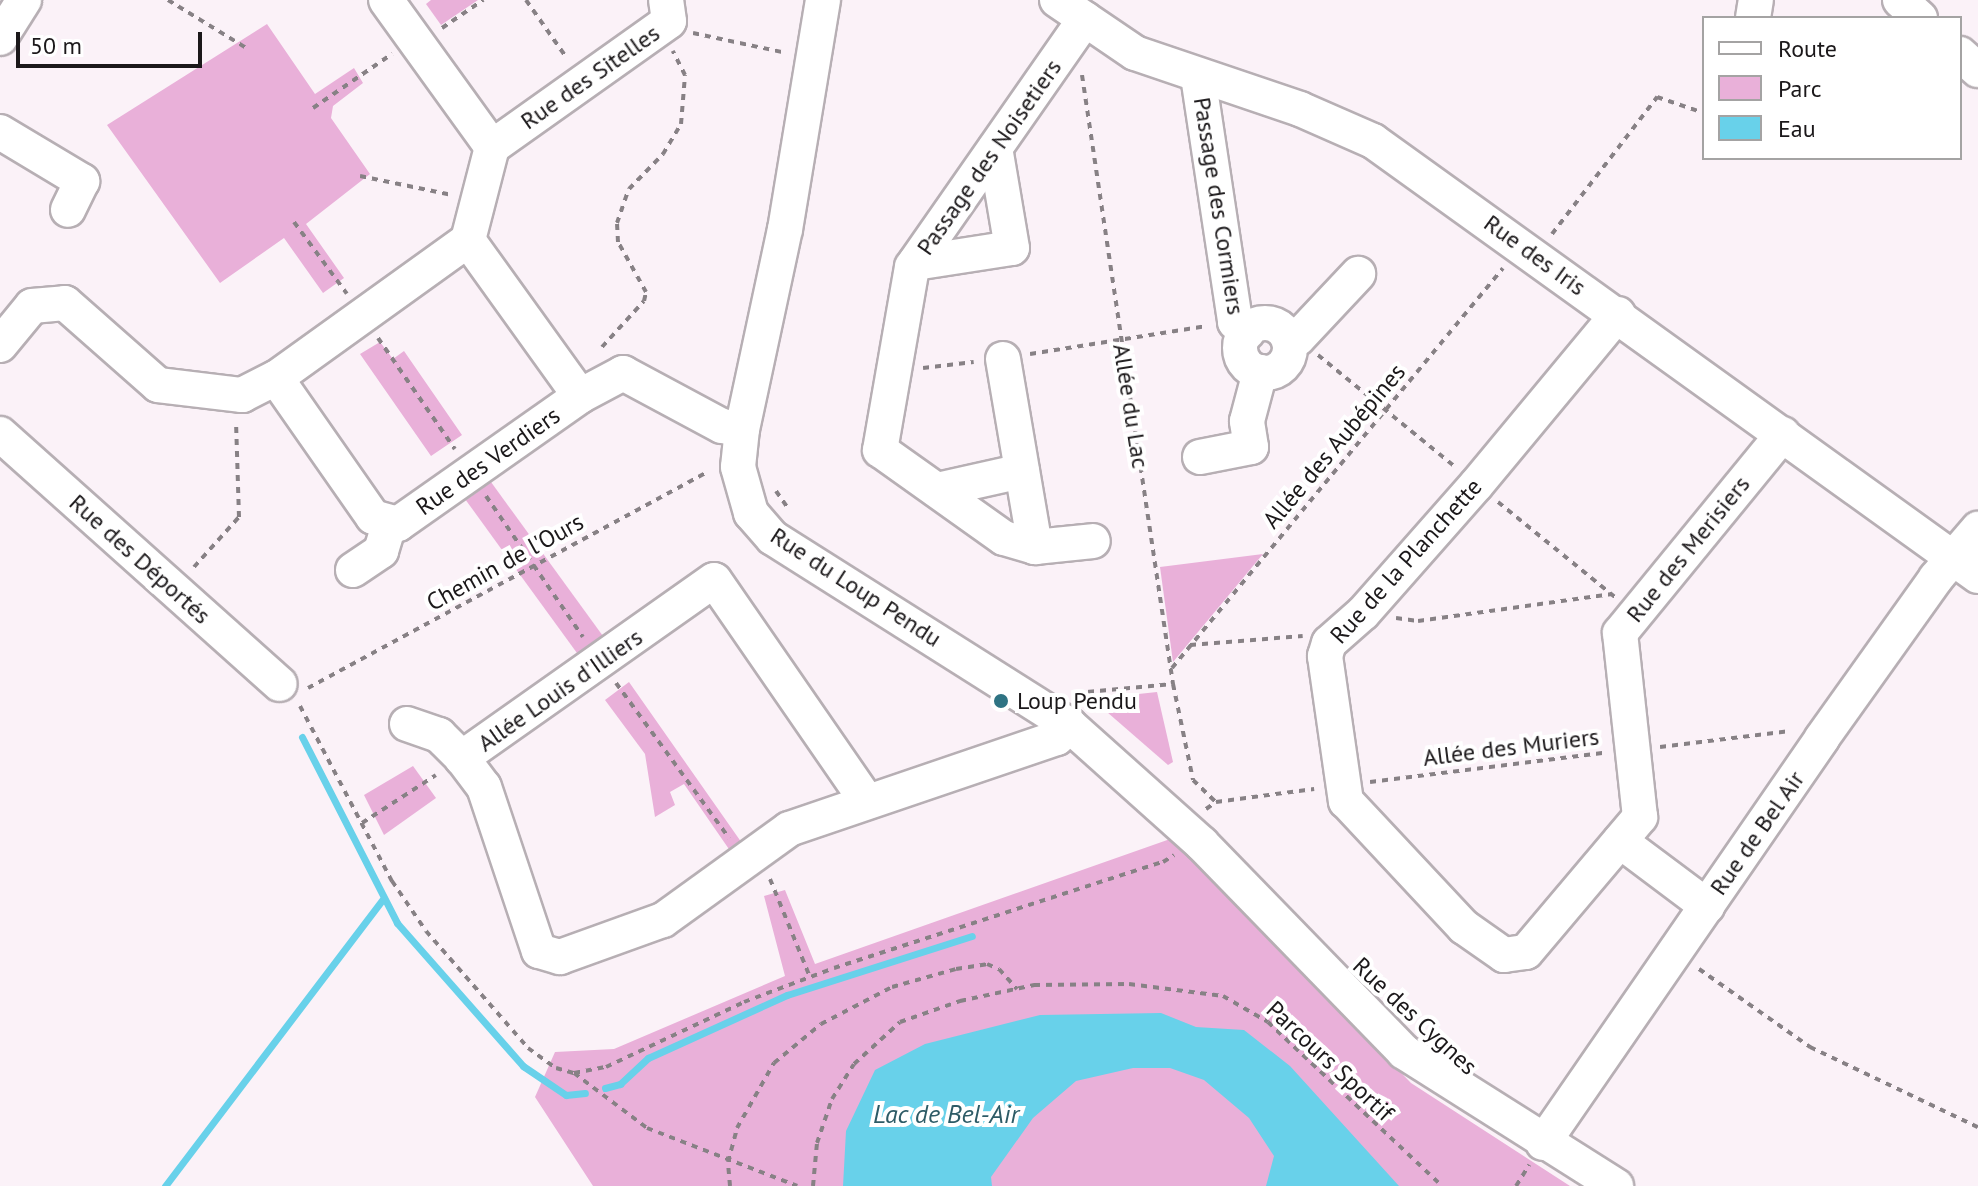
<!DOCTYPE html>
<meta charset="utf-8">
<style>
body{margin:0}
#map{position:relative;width:1978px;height:1186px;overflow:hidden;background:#fbf2f8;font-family:"PT Sans",sans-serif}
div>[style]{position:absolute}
.green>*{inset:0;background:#e9b0d9;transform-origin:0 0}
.water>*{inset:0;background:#68d1ea}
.stream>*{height:7px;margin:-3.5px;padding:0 3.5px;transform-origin:3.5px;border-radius:3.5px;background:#68d1ea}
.path>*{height:4px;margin-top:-2px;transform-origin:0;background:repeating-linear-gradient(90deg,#878185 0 6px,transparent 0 12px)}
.roads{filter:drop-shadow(2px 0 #b7afb4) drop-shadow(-2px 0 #b7afb4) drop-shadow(0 2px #b7afb4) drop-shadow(0 -2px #b7afb4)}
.minor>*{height:34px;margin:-17px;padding:0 17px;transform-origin:17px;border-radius:17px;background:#fff}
.minor>.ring{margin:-17px;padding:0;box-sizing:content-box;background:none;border:34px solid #fff;border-radius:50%}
.dots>*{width:22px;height:22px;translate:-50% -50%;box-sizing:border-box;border:4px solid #fff;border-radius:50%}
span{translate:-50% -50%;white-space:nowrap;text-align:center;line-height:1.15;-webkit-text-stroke:8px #fff;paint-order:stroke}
.street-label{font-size:24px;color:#1b181a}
.poi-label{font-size:24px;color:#1b181a}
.left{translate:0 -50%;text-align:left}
.water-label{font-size:26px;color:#2d5b66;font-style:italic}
.legend{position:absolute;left:1702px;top:16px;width:260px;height:144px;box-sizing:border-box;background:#fff;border:2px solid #a4a3a3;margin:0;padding:10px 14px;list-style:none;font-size:24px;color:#1b181a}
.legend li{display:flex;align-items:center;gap:16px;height:40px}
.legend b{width:40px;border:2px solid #a4a3a3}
.scale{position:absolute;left:16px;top:32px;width:186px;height:36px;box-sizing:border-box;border:4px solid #1b181a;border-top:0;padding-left:10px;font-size:24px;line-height:28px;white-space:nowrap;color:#1b181a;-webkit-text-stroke:6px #fff;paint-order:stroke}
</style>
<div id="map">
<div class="green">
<div style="clip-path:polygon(431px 0,478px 0,441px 25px,426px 4px)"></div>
<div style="clip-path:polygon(267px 24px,315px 94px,354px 68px,363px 83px,333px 106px,331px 118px,370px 174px,306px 224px,344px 278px,323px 293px,284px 238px,220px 283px,107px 125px)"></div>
<div style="clip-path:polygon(380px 342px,393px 359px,404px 351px,462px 435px,431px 456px,360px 354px)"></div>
<div style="left:491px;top:482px;width:196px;height:31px;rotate:54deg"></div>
<div style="clip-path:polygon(1263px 554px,1173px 662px,1160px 567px)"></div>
<div style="clip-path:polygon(629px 682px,744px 846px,733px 855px,684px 784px,670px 792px,675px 805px,655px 817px,645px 754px,605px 700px)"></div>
<div style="clip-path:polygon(1157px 692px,1173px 762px,1168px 765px,1092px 699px)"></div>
<div style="clip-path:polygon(413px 766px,436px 798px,384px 835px,364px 795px)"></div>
<div style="clip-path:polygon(1173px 838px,1411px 1083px,1570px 1186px,593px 1186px,535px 1097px,555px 1052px,614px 1049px,785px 976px,764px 896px,785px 890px,815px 964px)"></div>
</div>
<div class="water">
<div style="clip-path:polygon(1161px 1013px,1196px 1027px,1244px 1030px,1290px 1066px,1399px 1186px,1266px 1186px,1274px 1156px,1249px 1118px,1204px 1080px,1170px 1068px,1133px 1068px,1076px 1081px,1033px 1118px,991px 1177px,992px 1186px,843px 1186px,846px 1131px,875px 1070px,925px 1044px,1040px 1015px)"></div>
</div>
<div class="stream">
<div style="left:302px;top:737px;width:209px;rotate:62.9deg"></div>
<div style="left:397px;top:923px;width:191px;rotate:48.6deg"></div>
<div style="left:523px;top:1066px;width:52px;rotate:34deg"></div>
<div style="left:566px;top:1095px;width:19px;rotate:-6deg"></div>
<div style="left:605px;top:1088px;width:16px;rotate:-15deg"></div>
<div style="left:620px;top:1084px;width:38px;rotate:-43deg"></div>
<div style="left:648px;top:1058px;width:153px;rotate:-24.4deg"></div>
<div style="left:787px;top:995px;width:194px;rotate:-17.7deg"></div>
<div style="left:165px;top:1186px;width:359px;rotate:-52.8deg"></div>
</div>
<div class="path">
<div style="left:168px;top:0;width:94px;rotate:31.5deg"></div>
<div style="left:526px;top:0;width:70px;rotate:54.9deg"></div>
<div style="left:442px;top:28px;width:50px;rotate:-34.3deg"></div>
<div style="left:693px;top:33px;width:95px;rotate:12.1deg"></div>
<div style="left:1082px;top:75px;width:616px;rotate:81.5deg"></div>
<div style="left:1173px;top:684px;width:98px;rotate:78.2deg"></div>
<div style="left:1193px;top:780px;width:32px;rotate:44deg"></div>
<div style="left:313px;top:108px;width:96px;rotate:-34.4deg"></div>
<div style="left:360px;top:176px;width:94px;rotate:11.7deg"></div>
<div style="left:294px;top:222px;width:89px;rotate:53.6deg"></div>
<div style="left:1552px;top:234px;width:173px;rotate:-52.5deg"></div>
<div style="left:1657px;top:97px;width:50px;rotate:18.8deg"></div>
<div style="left:378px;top:338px;width:135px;rotate:55.3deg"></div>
<div style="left:602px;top:347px;width:62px;rotate:-47.6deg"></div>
<div style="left:644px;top:301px;width:9px;rotate:-77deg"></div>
<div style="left:646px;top:292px;width:57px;rotate:-119.2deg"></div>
<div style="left:618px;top:242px;width:19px;rotate:-93deg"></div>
<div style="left:617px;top:223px;width:36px;rotate:-71deg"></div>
<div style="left:629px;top:189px;width:49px;rotate:-45.8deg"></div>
<div style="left:663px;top:154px;width:35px;rotate:-59deg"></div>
<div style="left:681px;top:124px;width:49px;rotate:-85.3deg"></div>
<div style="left:685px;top:75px;width:27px;rotate:-117deg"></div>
<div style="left:1030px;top:354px;width:179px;rotate:-9deg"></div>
<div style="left:1318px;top:355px;width:176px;rotate:39.2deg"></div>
<div style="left:923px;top:368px;width:51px;rotate:-6.7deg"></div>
<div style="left:776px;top:491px;width:19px;rotate:55deg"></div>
<div style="left:486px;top:496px;width:171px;rotate:55.5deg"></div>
<div style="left:1498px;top:502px;width:151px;rotate:39.1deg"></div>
<div style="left:194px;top:567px;width:67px;rotate:-48deg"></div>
<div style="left:239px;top:517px;width:96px;rotate:-91.8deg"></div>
<div style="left:1396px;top:618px;width:22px;rotate:8deg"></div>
<div style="left:1418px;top:621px;width:196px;rotate:-7.9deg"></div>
<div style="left:1190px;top:645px;width:113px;rotate:-4.6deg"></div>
<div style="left:1172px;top:668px;width:519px;rotate:-50.39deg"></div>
<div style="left:616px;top:683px;width:192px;rotate:53.9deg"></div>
<div style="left:308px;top:688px;width:455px;rotate:-28.4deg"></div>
<div style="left:1076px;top:693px;width:97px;rotate:-5.3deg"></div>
<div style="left:300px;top:706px;width:198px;rotate:62.3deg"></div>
<div style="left:392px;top:881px;width:60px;rotate:55.8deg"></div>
<div style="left:426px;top:931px;width:155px;rotate:48.9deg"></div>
<div style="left:528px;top:1048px;width:34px;rotate:36deg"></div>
<div style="left:556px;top:1068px;width:19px;rotate:16deg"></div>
<div style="left:574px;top:1073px;width:33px;rotate:-11deg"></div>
<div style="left:606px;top:1067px;width:153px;rotate:-25.2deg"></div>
<div style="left:744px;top:1002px;width:96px;rotate:-20.7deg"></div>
<div style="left:834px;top:968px;width:346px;rotate:-17.9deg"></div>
<div style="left:1163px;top:862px;width:13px;rotate:-32deg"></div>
<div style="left:1660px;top:747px;width:131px;rotate:-7deg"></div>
<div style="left:1370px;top:782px;width:236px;rotate:-7.1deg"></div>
<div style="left:1206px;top:809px;width:12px;rotate:-35deg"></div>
<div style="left:1216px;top:802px;width:99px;rotate:-7.6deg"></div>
<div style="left:362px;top:823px;width:88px;rotate:-33deg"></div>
<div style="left:770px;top:879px;width:106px;rotate:67.8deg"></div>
<div style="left:1699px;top:969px;width:136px;rotate:35.1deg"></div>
<div style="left:1810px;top:1047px;width:186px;rotate:25.5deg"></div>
<div style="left:574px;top:1073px;width:91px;rotate:37deg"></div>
<div style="left:647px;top:1128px;width:161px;rotate:21.1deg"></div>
<div style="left:730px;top:1186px;width:24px;rotate:-95deg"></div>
<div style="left:728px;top:1162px;width:35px;rotate:-75deg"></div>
<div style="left:737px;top:1128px;width:75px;rotate:-60.4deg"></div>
<div style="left:774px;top:1063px;width:61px;rotate:-39.7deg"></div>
<div style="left:821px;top:1024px;width:80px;rotate:-27.5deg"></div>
<div style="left:892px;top:987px;width:66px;rotate:-15.7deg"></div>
<div style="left:956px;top:969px;width:31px;rotate:-9deg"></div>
<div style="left:987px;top:964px;width:13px;rotate:23deg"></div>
<div style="left:999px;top:969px;width:27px;rotate:48deg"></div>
<div style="left:813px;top:1186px;width:43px;rotate:-84.7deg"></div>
<div style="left:817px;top:1143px;width:46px;rotate:-71.2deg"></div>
<div style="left:832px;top:1099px;width:41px;rotate:-57.8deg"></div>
<div style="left:854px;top:1064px;width:62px;rotate:-42.4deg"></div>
<div style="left:900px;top:1022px;width:64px;rotate:-19.3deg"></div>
<div style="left:960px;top:1001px;width:76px;rotate:-12.2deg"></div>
<div style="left:1034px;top:985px;width:95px;rotate:-0.6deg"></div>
<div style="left:1129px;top:984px;width:95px;rotate:7.3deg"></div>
<div style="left:1223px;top:996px;width:52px;rotate:30deg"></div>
<div style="left:1268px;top:1022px;width:239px;rotate:43.3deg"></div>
<div style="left:1516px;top:1186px;width:25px;rotate:-58deg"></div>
</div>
<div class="roads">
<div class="minor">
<div style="left:823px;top:0;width:232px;rotate:99.4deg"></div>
<div style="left:785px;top:229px;width:205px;rotate:102.1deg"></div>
<div style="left:742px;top:429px;width:38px;rotate:96deg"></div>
<div style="left:738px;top:467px;width:48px;rotate:74.2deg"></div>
<div style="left:751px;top:513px;width:33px;rotate:49deg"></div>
<div style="left:773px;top:538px;width:350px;rotate:32.3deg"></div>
<div style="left:1069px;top:725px;width:178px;rotate:41.8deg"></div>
<div style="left:1202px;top:844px;width:290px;rotate:45.8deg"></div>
<div style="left:1404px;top:1052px;width:251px;rotate:32.3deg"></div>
<div style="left:1057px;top:0;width:94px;rotate:34.2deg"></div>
<div style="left:1135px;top:53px;width:174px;rotate:18.7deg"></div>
<div style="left:1300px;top:109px;width:80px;rotate:23.7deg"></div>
<div style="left:1373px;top:141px;width:745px;rotate:35.72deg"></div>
<div style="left:1900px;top:0;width:27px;rotate:42deg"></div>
<div style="left:1753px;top:18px;width:18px;rotate:-81deg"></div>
<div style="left:1085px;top:19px;width:302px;rotate:124.9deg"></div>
<div style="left:912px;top:267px;width:186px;rotate:99.9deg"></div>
<div style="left:880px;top:450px;width:152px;rotate:35.4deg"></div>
<div style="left:1004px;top:538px;width:32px;rotate:16deg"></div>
<div style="left:1035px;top:547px;width:58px;rotate:-5.9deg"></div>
<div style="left:0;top:38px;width:45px;rotate:-57.7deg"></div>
<div style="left:1960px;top:54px;width:24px;rotate:42deg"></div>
<div style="left:1198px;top:76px;width:249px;rotate:81.4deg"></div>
<div style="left:1235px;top:322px;width:16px;rotate:40deg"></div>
<div style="left:0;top:132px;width:96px;rotate:30.9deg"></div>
<div style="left:82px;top:181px;width:32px;rotate:116deg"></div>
<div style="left:492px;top:147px;width:217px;rotate:-35.4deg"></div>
<div style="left:669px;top:21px;width:21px;rotate:-98deg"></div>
<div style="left:915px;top:263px;width:98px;rotate:-8.8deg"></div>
<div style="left:1012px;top:248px;width:101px;rotate:-99.6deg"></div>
<div style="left:1618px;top:314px;width:222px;rotate:129.7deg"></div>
<div style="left:1476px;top:485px;width:171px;rotate:131.4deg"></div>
<div style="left:1363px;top:613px;width:45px;rotate:138.6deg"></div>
<div style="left:1329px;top:643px;width:14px;rotate:107deg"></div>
<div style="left:1325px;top:656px;width:147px;rotate:81.8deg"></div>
<div style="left:1346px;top:801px;width:173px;rotate:46.9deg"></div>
<div style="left:1464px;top:927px;width:49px;rotate:35deg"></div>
<div style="left:1504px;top:955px;width:22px;rotate:-8deg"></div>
<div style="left:1526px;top:952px;width:177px;rotate:-49.8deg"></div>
<div style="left:1640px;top:817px;width:185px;rotate:-96.2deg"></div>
<div style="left:1620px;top:633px;width:257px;rotate:-50.7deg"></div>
<div class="ring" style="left:1240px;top:323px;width:16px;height:16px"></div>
<div style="left:1289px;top:341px;width:9px;rotate:-18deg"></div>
<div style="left:1298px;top:338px;width:88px;rotate:-46.8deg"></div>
<div style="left:0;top:345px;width:50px;rotate:-50.6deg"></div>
<div style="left:32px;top:306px;width:33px;rotate:-5deg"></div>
<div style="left:65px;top:303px;width:124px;rotate:41.4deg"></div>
<div style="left:158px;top:385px;width:85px;rotate:6.8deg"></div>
<div style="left:242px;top:395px;width:38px;rotate:-27deg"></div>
<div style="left:276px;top:378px;width:236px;rotate:-35.7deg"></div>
<div style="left:468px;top:240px;width:96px;rotate:-75.5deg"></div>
<div style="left:492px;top:147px;width:181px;rotate:-125.8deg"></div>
<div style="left:1003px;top:359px;width:191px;rotate:80.3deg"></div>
<div style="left:276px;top:378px;width:169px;rotate:55.1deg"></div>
<div style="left:373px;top:517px;width:26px;rotate:16deg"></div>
<div style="left:398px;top:524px;width:223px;rotate:-35.1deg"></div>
<div style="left:580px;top:396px;width:192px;rotate:-125.7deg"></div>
<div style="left:580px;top:396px;width:49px;rotate:-28.1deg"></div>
<div style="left:623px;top:373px;width:112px;rotate:28.2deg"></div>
<div style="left:722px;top:426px;width:20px;rotate:9deg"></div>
<div style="left:0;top:434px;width:375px;rotate:41.8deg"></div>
<div style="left:1200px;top:457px;width:52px;rotate:-11.1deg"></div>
<div style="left:1251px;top:447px;width:26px;rotate:-99deg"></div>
<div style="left:1247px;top:421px;width:51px;rotate:-75.1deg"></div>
<div style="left:937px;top:490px;width:87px;rotate:-12.6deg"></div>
<div style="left:353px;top:570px;width:34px;rotate:-34deg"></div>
<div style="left:381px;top:551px;width:30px;rotate:-73deg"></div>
<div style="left:407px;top:724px;width:34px;rotate:19deg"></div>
<div style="left:439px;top:735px;width:33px;rotate:45deg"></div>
<div style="left:866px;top:800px;width:267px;rotate:-124.6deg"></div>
<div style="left:714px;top:580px;width:309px;rotate:144.8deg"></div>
<div style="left:462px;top:758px;width:36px;rotate:53deg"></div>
<div style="left:484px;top:787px;width:173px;rotate:71.5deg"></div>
<div style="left:539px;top:951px;width:22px;rotate:16deg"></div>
<div style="left:560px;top:957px;width:109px;rotate:-19.8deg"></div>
<div style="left:663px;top:920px;width:155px;rotate:-35.8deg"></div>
<div style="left:789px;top:829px;width:283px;rotate:-18.8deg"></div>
<div style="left:1057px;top:738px;width:18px;rotate:-47deg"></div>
<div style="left:1620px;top:841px;width:109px;rotate:36.8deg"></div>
<div style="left:1543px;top:1143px;width:492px;rotate:-55.4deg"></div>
<div style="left:1822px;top:738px;width:196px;rotate:-54.5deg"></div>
<div style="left:1936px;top:578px;width:65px;rotate:-49.4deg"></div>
</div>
</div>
<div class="dots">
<div style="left:1001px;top:701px;background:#2f7383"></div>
</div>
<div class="street-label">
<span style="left:590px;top:77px;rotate:-35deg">Rue des Sitelles</span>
<span style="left:989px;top:157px;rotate:-55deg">Passage des Noisetiers</span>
<span style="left:1219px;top:206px;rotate:81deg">Passage des Cormiers</span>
<span style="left:1535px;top:255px;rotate:36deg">Rue des Iris</span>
<span style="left:1131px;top:406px;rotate:81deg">Allée du Lac</span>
<span style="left:1334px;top:446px;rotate:-50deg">Allée des Aubépines</span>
<span style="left:488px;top:461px;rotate:-35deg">Rue des Verdiers</span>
<span style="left:1688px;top:549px;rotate:-51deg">Rue des Merisiers</span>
<span style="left:140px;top:559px;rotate:42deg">Rue des Déportés</span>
<span style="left:1406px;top:561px;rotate:-48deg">Rue de la Planchette</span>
<span style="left:505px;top:562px;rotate:-29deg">Chemin de l'Ours</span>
<span style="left:856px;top:587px;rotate:33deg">Rue du Loup Pendu</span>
<span style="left:560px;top:690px;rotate:-35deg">Allée Louis d'Illiers</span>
<span style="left:1511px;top:747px;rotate:-7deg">Allée des Muriers</span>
<span style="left:1757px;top:833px;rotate:-55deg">Rue de Bel Air</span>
<span style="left:1415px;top:1016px;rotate:43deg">Rue des Cygnes</span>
<span style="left:1330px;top:1061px;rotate:43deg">Parcours Sportif</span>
</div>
<div class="poi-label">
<span class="left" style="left:1017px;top:701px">Loup Pendu</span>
</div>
<div class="water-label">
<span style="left:946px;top:1114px">Lac de Bel-Air</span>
</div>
<ul class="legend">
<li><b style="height:10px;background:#fff"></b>Route</li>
<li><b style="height:22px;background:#e9b0d9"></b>Parc</li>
<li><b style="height:22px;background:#68d1ea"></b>Eau</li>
</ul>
<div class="scale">50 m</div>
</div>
